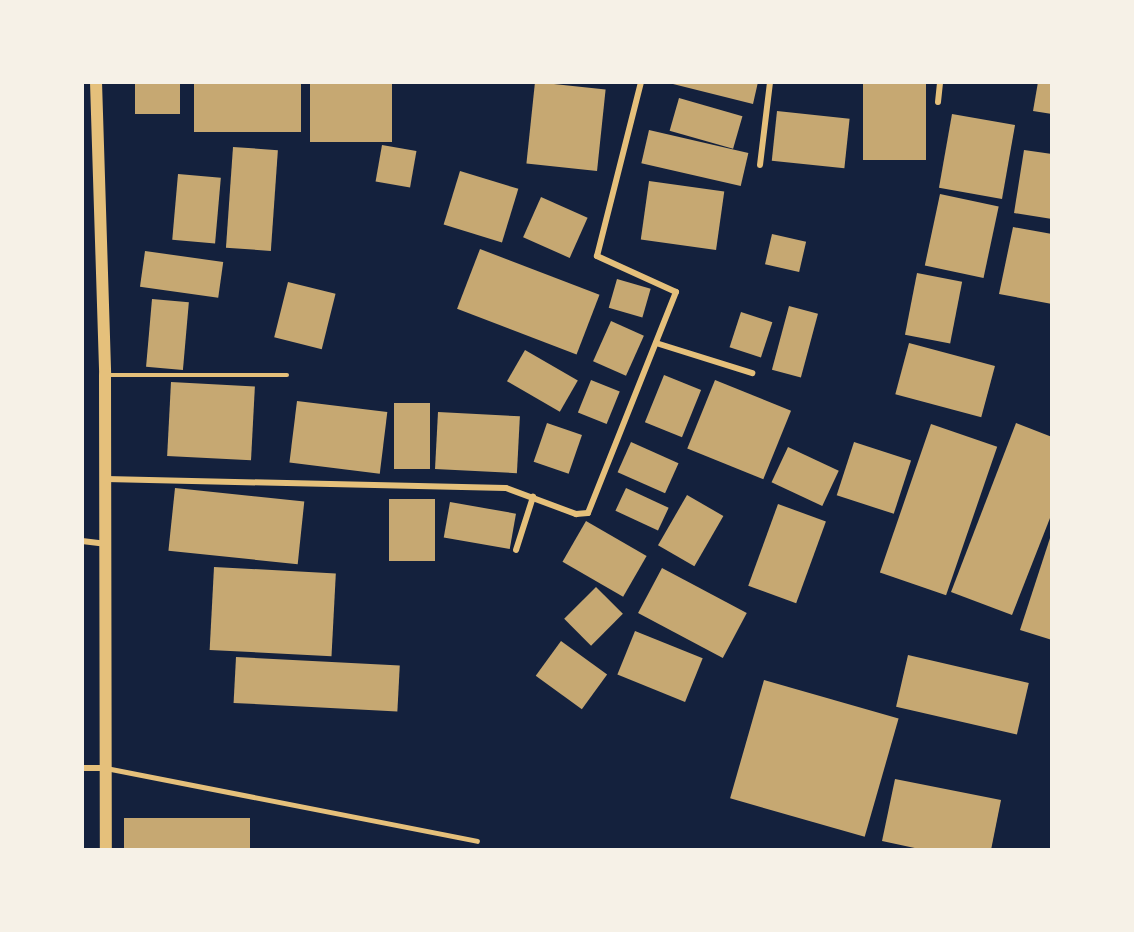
<!DOCTYPE html>
<style>
body{margin:0}
#map{position:relative;width:1134px;height:932px;overflow:hidden;background:#14213d;font-family:Merriweather,serif}
div>[style]{position:absolute}
.building>*{inset:0;background:#c6a872;transform-origin:0 0}
.service>*{height:4.5px;margin:-2.25px;padding:0 2.25px;transform-origin:2.25px;border-radius:2.25px;background:#e5c07b}
.minor>*{height:6px;margin:-3px;padding:0 3px;transform-origin:3px;border-radius:3px;background:#e5c07b}
.secondary>*{height:12px;margin:-6px;padding:0 6px;transform-origin:6px;border-radius:6px;background:#e5c07b}
span{translate:-50% -50%;white-space:nowrap;text-align:center;line-height:1.15;-webkit-text-stroke:6px #f6f1e7;paint-order:stroke}
.frame{position:absolute;inset:0;border:84px solid #f6f1e7;pointer-events:none}
</style>
<div id="map">
<div class="building">
<div style="left:135px;top:82px;width:45px;height:32px"></div>
<div style="left:194px;top:82px;width:107px;height:50px"></div>
<div style="left:310px;top:82px;width:82px;height:60px"></div>
<div style="left:535px;top:82px;width:71px;height:82px;rotate:6deg"></div>
<div style="clip-path:polygon(665px 82px,758px 82px,753px 104px)"></div>
<div style="left:863px;top:82px;width:63px;height:78px"></div>
<div style="clip-path:polygon(1038px 82px,1052px 82px,1052px 114px,1033px 111px)"></div>
<div style="left:679px;top:98px;width:66px;height:34px;rotate:16deg"></div>
<div style="left:777px;top:111px;width:73px;height:50px;rotate:6deg"></div>
<div style="left:952px;top:114px;width:64px;height:75px;rotate:10deg"></div>
<div style="left:649px;top:130px;width:102px;height:34px;rotate:13deg"></div>
<div style="left:382px;top:145px;width:35px;height:37px;rotate:10deg"></div>
<div style="left:233px;top:147px;width:45px;height:101px;rotate:4deg"></div>
<div style="clip-path:polygon(1024px 150px,1052px 154px,1052px 219px,1014px 213px)"></div>
<div style="left:460px;top:171px;width:61px;height:56px;rotate:17deg"></div>
<div style="left:178px;top:174px;width:43px;height:66px;rotate:5deg"></div>
<div style="left:649px;top:181px;width:76px;height:59px;rotate:8deg"></div>
<div style="left:940px;top:194px;width:60px;height:73px;rotate:12deg"></div>
<div style="left:541px;top:197px;width:51px;height:44px;rotate:24deg"></div>
<div style="clip-path:polygon(1013px 227px,1052px 234px,1052px 304px,999px 294px)"></div>
<div style="left:772px;top:234px;width:35px;height:31px;rotate:13deg"></div>
<div style="left:480px;top:249px;width:128px;height:64px;rotate:21deg"></div>
<div style="left:145px;top:251px;width:79px;height:36px;rotate:8deg"></div>
<div style="left:917px;top:273px;width:46px;height:63px;rotate:11deg"></div>
<div style="left:617px;top:279px;width:35px;height:30px;rotate:16deg"></div>
<div style="left:288px;top:282px;width:49px;height:57px;rotate:14deg"></div>
<div style="left:152px;top:299px;width:37px;height:68px;rotate:5deg"></div>
<div style="left:789px;top:306px;width:30px;height:66px;rotate:15deg"></div>
<div style="left:741px;top:312px;width:33px;height:37px;rotate:18deg"></div>
<div style="left:611px;top:321px;width:36px;height:44px;rotate:24deg"></div>
<div style="left:909px;top:343px;width:89px;height:53px;rotate:15deg"></div>
<div style="left:525px;top:350px;width:61px;height:36px;rotate:30deg"></div>
<div style="left:664px;top:375px;width:40px;height:51px;rotate:22deg"></div>
<div style="left:591px;top:380px;width:31px;height:35px;rotate:22deg"></div>
<div style="left:715px;top:380px;width:82px;height:74px;rotate:22deg"></div>
<div style="left:171px;top:382px;width:84px;height:74px;rotate:3deg"></div>
<div style="left:297px;top:401px;width:91px;height:62px;rotate:7deg"></div>
<div style="left:394px;top:403px;width:36px;height:66px"></div>
<div style="left:438px;top:412px;width:82px;height:57px;rotate:3deg"></div>
<div style="left:547px;top:423px;width:37px;height:41px;rotate:19deg"></div>
<div style="clip-path:polygon(1016px 423px,1052px 437px,1052px 513px,1012px 615px,951px 592px)"></div>
<div style="left:931px;top:424px;width:70px;height:157px;rotate:19deg"></div>
<div style="left:631px;top:442px;width:52px;height:33px;rotate:24deg"></div>
<div style="left:854px;top:442px;width:60px;height:56px;rotate:18deg"></div>
<div style="left:788px;top:447px;width:56px;height:39px;rotate:25deg"></div>
<div style="left:175px;top:488px;width:130px;height:63px;rotate:6deg"></div>
<div style="left:626px;top:488px;width:47px;height:25px;rotate:25deg"></div>
<div style="left:687px;top:495px;width:42px;height:58px;rotate:30deg"></div>
<div style="left:389px;top:499px;width:46px;height:62px"></div>
<div style="left:450px;top:502px;width:67px;height:36px;rotate:10deg"></div>
<div style="left:778px;top:504px;width:51px;height:87px;rotate:20deg"></div>
<div style="left:586px;top:521px;width:70px;height:47px;rotate:30deg"></div>
<div style="clip-path:polygon(1051px 535px,1052px 535px,1052px 640px,1020px 630px)"></div>
<div style="left:214px;top:567px;width:122px;height:83px;rotate:3deg"></div>
<div style="left:662px;top:568px;width:96px;height:51px;rotate:28deg"></div>
<div style="left:596px;top:587px;width:38px;height:45px;rotate:45deg"></div>
<div style="left:635px;top:631px;width:73px;height:47px;rotate:22deg"></div>
<div style="left:561px;top:641px;width:57px;height:43px;rotate:36deg"></div>
<div style="left:908px;top:655px;width:124px;height:53px;rotate:13deg"></div>
<div style="left:236px;top:657px;width:164px;height:46px;rotate:3deg"></div>
<div style="left:764px;top:680px;width:140px;height:123px;rotate:16deg"></div>
<div style="clip-path:polygon(895px 779px,1001px 800px,991px 850px,924px 850px,882px 841px)"></div>
<div style="left:124px;top:818px;width:126px;height:32px"></div>
</div>
<div class="service">
<div style="left:107px;top:375px;width:180px"></div>
<div style="left:106px;top:768px;width:378px;rotate:11.1deg"></div>
</div>
<div class="minor">
<div style="left:938px;top:102px;width:20px;rotate:-84deg"></div>
<div style="left:760px;top:165px;width:84px;rotate:-83.1deg"></div>
<div style="left:656px;top:343px;width:101px;rotate:17.4deg"></div>
<div style="left:106px;top:479px;width:400px;rotate:1.3deg"></div>
<div style="left:506px;top:488px;width:75px;rotate:20.4deg"></div>
<div style="left:576px;top:514px;width:12px;rotate:-5deg"></div>
<div style="left:588px;top:513px;width:238px;rotate:-68.3deg"></div>
<div style="left:676px;top:292px;width:87px;rotate:-155.5deg"></div>
<div style="left:597px;top:256px;width:179px;rotate:-75.8deg"></div>
<div style="left:82px;top:541px;width:23px;rotate:7deg"></div>
<div style="left:516px;top:550px;width:56px;rotate:-72.2deg"></div>
<div style="left:82px;top:768px;width:24px"></div>
</div>
<div class="secondary">
<div style="left:96px;top:82px;width:293px;rotate:88.2deg"></div>
<div style="left:105px;top:375px;width:475px;rotate:89.9deg"></div>
</div>
<div class="frame"></div>
</div>
